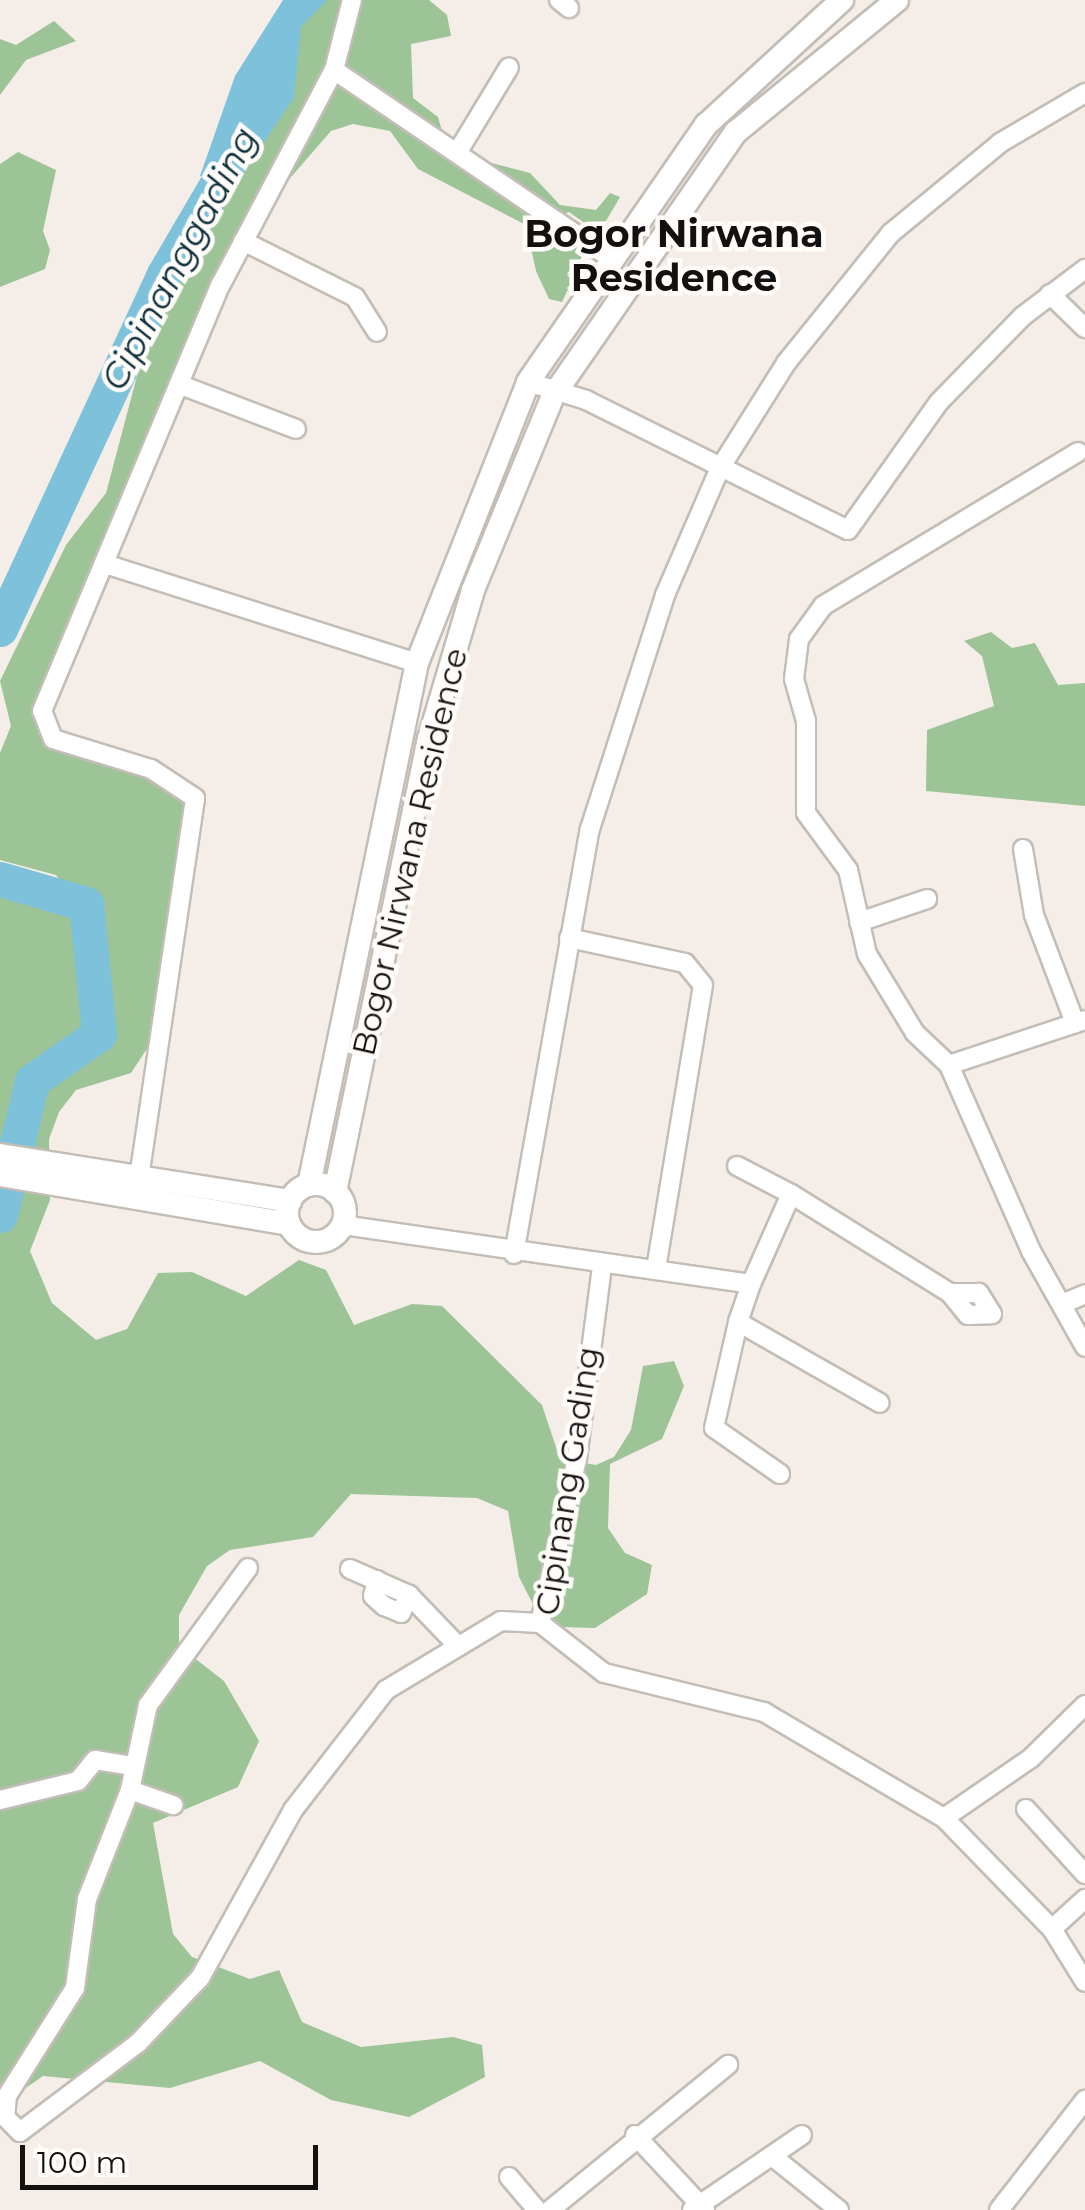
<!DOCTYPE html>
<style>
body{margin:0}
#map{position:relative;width:1085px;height:2210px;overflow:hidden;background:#f5eee8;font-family:Montserrat,sans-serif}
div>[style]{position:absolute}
.forest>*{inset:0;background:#9cc496}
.water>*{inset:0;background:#7dc1da}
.river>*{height:35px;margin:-17.5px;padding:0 17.5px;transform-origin:17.5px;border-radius:17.5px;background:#7dc1da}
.roads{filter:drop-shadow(2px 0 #c3bdb6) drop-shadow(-2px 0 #c3bdb6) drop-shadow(0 2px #c3bdb6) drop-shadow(0 -2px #c3bdb6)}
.minor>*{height:18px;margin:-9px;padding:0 9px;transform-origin:9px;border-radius:9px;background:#fff}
.tertiary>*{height:22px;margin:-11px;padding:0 11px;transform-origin:11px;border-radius:11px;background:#fff}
.tertiary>.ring{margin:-11px;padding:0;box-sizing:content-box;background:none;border:22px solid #fff;border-radius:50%}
span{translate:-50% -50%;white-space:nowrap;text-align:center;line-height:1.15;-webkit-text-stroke:9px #fffcf9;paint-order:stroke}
.street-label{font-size:32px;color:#13110f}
.water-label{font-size:35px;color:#0f303b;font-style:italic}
.quarter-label{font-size:38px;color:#13110f;font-weight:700}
.scale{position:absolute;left:20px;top:2145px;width:298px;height:45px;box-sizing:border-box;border:5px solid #13110f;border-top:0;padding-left:12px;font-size:30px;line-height:35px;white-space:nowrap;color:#13110f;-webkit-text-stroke:8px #fffcf9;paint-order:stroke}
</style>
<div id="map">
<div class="forest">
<div style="clip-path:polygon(309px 0,429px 0,447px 15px,451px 36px,411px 44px,413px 98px,438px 117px,444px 138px,461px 155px,530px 173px,560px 205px,596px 210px,610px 193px,620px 197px,599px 233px,569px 212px,542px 222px,585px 253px,562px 302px,549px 299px,536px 271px,526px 225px,418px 169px,390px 131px,353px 124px,331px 131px,265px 207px,39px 704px,38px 733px,48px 746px,142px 773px,185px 801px,188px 815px,150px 1044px,131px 1073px,76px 1090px,59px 1112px,49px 1139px,50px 1200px,30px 1251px,52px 1303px,96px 1340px,127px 1329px,158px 1273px,192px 1272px,246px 1296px,299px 1260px,326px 1270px,354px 1325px,412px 1304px,442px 1306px,542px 1405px,560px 1459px,596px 1465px,614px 1457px,631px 1430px,643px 1366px,674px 1361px,684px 1386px,662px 1439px,610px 1464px,608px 1528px,625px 1553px,652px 1565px,647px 1594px,595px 1628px,562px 1627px,536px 1610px,519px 1577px,508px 1511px,477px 1498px,351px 1494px,313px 1537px,230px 1550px,207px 1566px,179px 1615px,179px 1646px,224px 1681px,259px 1741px,238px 1787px,153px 1823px,173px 1934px,192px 1957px,250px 1979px,279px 1970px,302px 2022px,361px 2047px,453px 2037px,482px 2045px,485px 2077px,409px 2117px,331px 2100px,260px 2061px,170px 2088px,43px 2076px,0 2106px,0 897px,58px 912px,71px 895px,56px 875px,0 860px,0 753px,11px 726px,0 681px,66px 545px,106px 493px,164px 274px,216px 217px)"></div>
<div style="clip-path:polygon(54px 21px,76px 41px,26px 60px,0 95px,0 39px,16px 45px)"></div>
<div style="clip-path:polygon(18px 152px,56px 170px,43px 231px,50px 250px,45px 269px,0 287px,0 164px)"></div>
<div style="clip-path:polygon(991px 632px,1012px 648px,1035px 643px,1058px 685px,1085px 683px,1085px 806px,926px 791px,927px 730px,994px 706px,982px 656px,964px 641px)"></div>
</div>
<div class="water">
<div style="clip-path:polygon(283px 0,327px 0,301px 27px,294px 98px,231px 190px,200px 176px,235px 76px)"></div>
</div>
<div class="river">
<div style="left:0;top:629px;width:391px;rotate:-65.2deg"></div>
<div style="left:164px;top:274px;width:152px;rotate:-59.6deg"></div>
<div style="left:0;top:879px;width:90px;rotate:16.2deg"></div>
<div style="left:86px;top:904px;width:131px;rotate:84.3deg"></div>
<div style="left:99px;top:1034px;width:82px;rotate:145deg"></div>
<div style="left:32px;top:1081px;width:138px;rotate:103.4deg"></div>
</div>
<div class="roads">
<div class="minor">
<div style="left:559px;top:0;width:13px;rotate:39deg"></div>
<div style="left:334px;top:70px;width:331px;rotate:34.2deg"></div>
<div style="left:457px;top:153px;width:100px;rotate:-58.8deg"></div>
<div style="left:243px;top:241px;width:125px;rotate:26.6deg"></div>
<div style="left:355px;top:297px;width:41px;rotate:57.8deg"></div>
<div style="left:1050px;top:294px;width:49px;rotate:44.2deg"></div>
<div style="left:528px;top:382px;width:61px;rotate:17.2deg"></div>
<div style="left:586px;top:400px;width:292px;rotate:26.4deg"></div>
<div style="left:848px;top:530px;width:157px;rotate:-54.6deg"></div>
<div style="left:939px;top:402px;width:120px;rotate:-45.7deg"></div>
<div style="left:1023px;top:316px;width:78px;rotate:-37.2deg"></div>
<div style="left:181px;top:385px;width:123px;rotate:20.9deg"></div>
<div style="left:1078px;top:452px;width:298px;rotate:148.9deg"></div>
<div style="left:823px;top:606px;width:41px;rotate:126deg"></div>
<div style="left:799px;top:639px;width:40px;rotate:97.1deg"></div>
<div style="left:794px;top:679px;width:44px;rotate:74.1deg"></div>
<div style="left:806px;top:721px;width:92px;rotate:90deg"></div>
<div style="left:806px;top:813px;width:71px;rotate:53.6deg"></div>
<div style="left:848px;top:870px;width:86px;rotate:77.3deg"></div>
<div style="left:867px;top:954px;width:92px;rotate:58.7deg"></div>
<div style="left:915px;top:1033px;width:47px;rotate:43.3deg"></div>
<div style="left:949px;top:1065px;width:203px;rotate:66.2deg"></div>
<div style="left:1031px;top:1251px;width:110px;rotate:60.6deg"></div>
<div style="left:105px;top:564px;width:327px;rotate:17.6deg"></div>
<div style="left:1023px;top:849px;width:67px;rotate:80.5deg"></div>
<div style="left:1034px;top:915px;width:116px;rotate:69.2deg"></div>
<div style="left:859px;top:922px;width:72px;rotate:-18.7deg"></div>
<div style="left:569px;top:938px;width:119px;rotate:12.2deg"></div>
<div style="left:685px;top:963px;width:28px;rotate:51deg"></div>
<div style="left:703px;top:985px;width:289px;rotate:99.4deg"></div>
<div style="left:949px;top:1065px;width:143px;rotate:-18.3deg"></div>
<div style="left:737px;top:1166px;width:61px;rotate:27.4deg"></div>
<div style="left:139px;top:1178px;width:384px;rotate:-81.6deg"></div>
<div style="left:195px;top:798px;width:53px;rotate:-146.6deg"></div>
<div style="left:151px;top:769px;width:102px;rotate:-163deg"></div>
<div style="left:53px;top:739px;width:30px;rotate:-111deg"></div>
<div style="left:42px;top:711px;width:463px;rotate:-67.3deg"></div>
<div style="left:221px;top:284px;width:242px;rotate:-62.2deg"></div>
<div style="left:334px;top:70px;width:72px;rotate:-75.6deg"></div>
<div style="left:342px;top:1225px;width:413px;rotate:8.2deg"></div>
<div style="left:751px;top:1284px;width:98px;rotate:-66deg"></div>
<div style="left:791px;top:1194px;width:187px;rotate:31.9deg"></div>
<div style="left:950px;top:1293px;width:28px;rotate:51deg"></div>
<div style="left:968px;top:1315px;width:24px;rotate:-2deg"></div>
<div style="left:992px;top:1314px;width:25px;rotate:-122deg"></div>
<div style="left:979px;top:1293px;width:29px;rotate:180deg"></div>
<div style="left:514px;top:1254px;width:432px;rotate:-79.9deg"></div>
<div style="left:590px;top:829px;width:246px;rotate:-72.2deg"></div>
<div style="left:665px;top:595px;width:138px;rotate:-66.6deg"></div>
<div style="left:720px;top:468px;width:124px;rotate:-57.8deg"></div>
<div style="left:786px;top:363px;width:167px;rotate:-51.1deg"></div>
<div style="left:891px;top:233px;width:141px;rotate:-39.5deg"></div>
<div style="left:1000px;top:143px;width:99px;rotate:-30.5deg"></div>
<div style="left:1062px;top:1304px;width:25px;rotate:-23deg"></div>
<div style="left:738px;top:1322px;width:40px;rotate:-71.1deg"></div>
<div style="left:780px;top:1474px;width:80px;rotate:-145.1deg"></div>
<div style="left:714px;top:1428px;width:109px;rotate:-77.2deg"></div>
<div style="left:738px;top:1322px;width:163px;rotate:29.7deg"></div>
<div style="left:248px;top:1568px;width:170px;rotate:126.1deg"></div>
<div style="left:148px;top:1705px;width:87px;rotate:102deg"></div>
<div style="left:130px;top:1790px;width:117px;rotate:111.5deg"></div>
<div style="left:87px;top:1899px;width:90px;rotate:97.7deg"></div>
<div style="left:75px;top:1988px;width:128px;rotate:122.2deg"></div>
<div style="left:7px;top:2096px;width:21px;rotate:95deg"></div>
<div style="left:5px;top:2117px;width:21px;rotate:45deg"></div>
<div style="left:20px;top:2132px;width:148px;rotate:-37deg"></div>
<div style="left:138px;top:2043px;width:90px;rotate:-46.4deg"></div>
<div style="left:200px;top:1978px;width:192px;rotate:-61deg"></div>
<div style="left:293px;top:1810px;width:152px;rotate:-52.2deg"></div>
<div style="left:386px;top:1690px;width:134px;rotate:-31deg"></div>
<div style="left:501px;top:1621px;width:39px;rotate:3deg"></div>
<div style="left:350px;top:1569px;width:64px;rotate:23.8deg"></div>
<div style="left:409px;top:1595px;width:71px;rotate:46.1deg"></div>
<div style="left:377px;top:1580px;width:16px;rotate:104deg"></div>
<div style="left:373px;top:1596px;width:15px;rotate:42deg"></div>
<div style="left:384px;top:1606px;width:18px;rotate:22deg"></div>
<div style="left:401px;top:1613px;width:20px;rotate:-66deg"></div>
<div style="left:540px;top:1623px;width:81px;rotate:38deg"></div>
<div style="left:604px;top:1673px;width:165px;rotate:13.7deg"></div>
<div style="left:764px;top:1712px;width:209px;rotate:30.5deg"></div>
<div style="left:944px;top:1818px;width:155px;rotate:45.8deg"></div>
<div style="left:1052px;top:1929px;width:62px;rotate:58.1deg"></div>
<div style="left:540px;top:1623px;width:168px;rotate:-77.3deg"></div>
<div style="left:577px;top:1459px;width:194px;rotate:-82.6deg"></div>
<div style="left:130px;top:1790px;width:46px;rotate:19.2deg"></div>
<div style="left:0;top:1800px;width:80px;rotate:-13.7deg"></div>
<div style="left:78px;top:1781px;width:27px;rotate:-51deg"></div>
<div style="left:95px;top:1760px;width:39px;rotate:9deg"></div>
<div style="left:1026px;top:1809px;width:88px;rotate:47.8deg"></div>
<div style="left:944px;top:1818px;width:106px;rotate:-34.6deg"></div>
<div style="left:1031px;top:1758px;width:76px;rotate:-44.5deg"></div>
<div style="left:1052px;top:1929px;width:45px;rotate:-42.3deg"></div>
<div style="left:635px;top:2135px;width:103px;rotate:47deg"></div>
<div style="left:772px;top:2156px;width:86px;rotate:38.9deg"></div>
<div style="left:509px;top:2177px;width:43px;rotate:49.7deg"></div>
<div style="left:550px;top:2210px;width:230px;rotate:-39.2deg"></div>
<div style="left:692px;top:2210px;width:133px;rotate:-34.3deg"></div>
<div style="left:999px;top:2210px;width:140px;rotate:-52deg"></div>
</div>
<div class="tertiary">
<div style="left:0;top:1155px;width:294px;rotate:9deg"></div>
<div style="left:0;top:1175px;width:293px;rotate:9.6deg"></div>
<div class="ring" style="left:287px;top:1184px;width:36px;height:36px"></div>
<div style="left:309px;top:1185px;width:533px;rotate:-78.31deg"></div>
<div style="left:417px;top:663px;width:302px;rotate:-68.4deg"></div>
<div style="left:528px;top:382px;width:313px;rotate:-55.3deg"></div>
<div style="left:706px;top:125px;width:185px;rotate:-42.6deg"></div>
<div style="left:335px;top:1192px;width:463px;rotate:-78.3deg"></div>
<div style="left:429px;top:739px;width:155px;rotate:-73.5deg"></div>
<div style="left:473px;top:590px;width:210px;rotate:-67.6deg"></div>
<div style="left:553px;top:396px;width:321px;rotate:-55.3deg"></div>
<div style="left:736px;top:132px;width:208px;rotate:-39.3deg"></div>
</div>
</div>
<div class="street-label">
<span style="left:410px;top:852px;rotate:-77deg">Bogor Nirwana Residence</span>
<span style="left:568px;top:1481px;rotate:-81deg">Cipinang Gading</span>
</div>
<div class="water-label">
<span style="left:180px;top:259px;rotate:-62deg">Cipinanggading</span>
</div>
<div class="quarter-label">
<span style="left:674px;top:256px">Bogor Nirwana<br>Residence</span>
</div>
<div class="scale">100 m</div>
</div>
